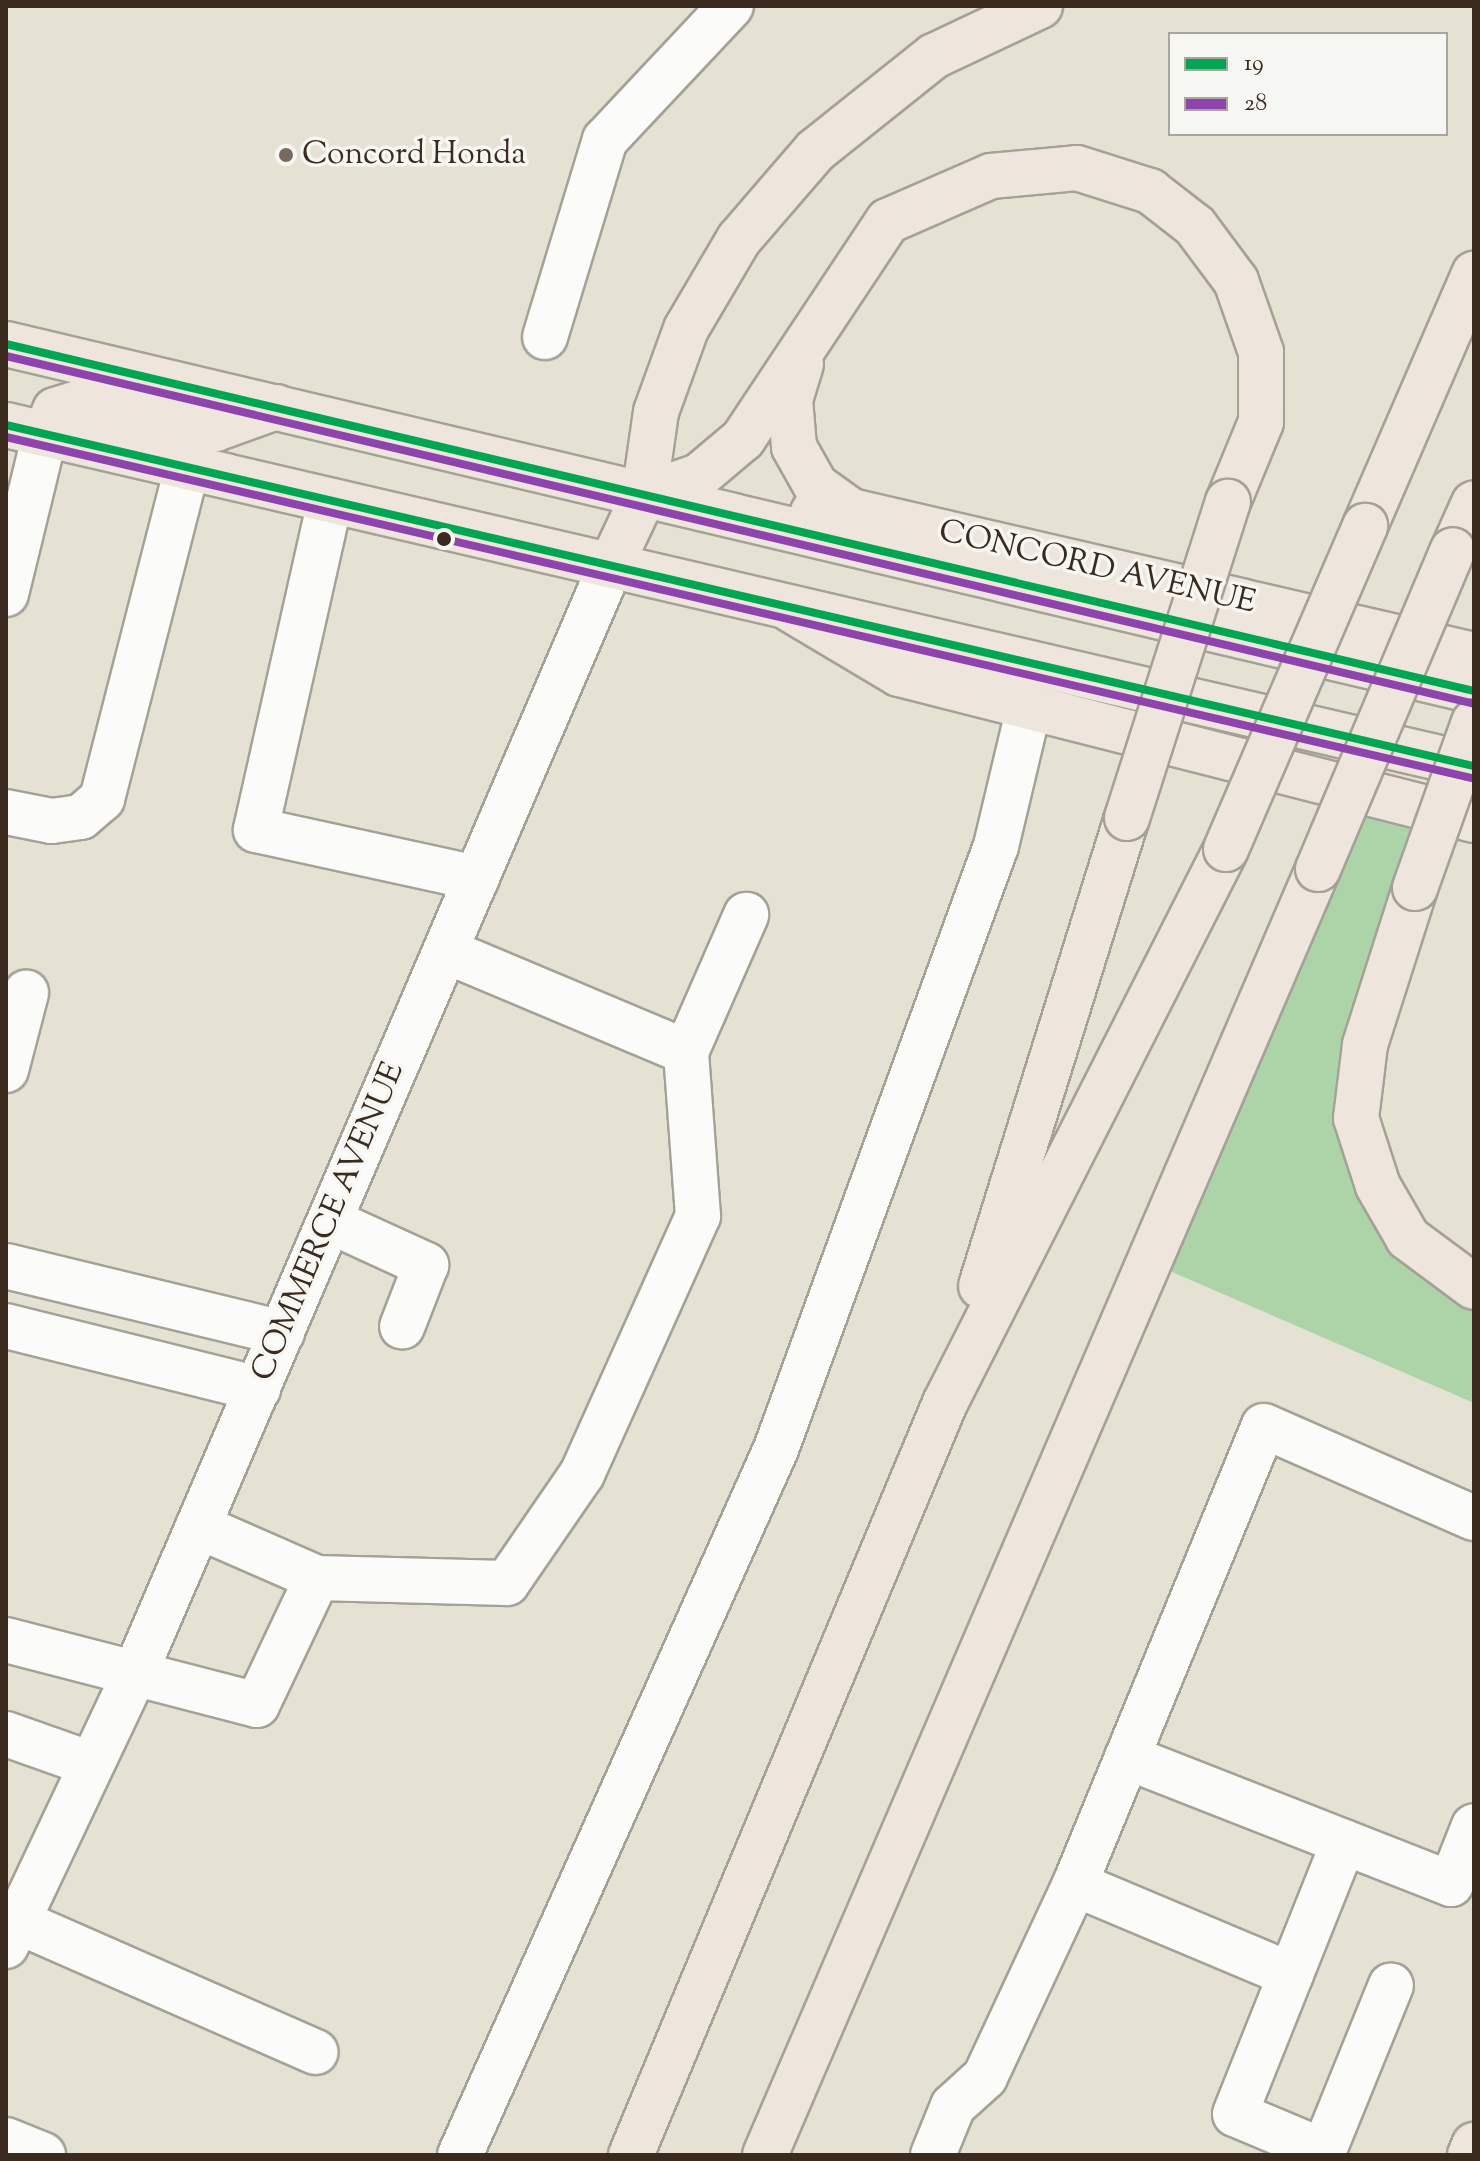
<!DOCTYPE html>
<style>
body{margin:0}
#map{position:relative;width:1480px;height:2161px;overflow:hidden;background:#e5e2d4;font-family:"Sorts Mill Goudy",serif}
div>[style]{position:absolute}
.green>*{inset:0;background:#add4a9}
.roads{filter:drop-shadow(2px 0 #a4a197) drop-shadow(-2px 0 #a4a197) drop-shadow(0 2px #a4a197) drop-shadow(0 -2px #a4a197)}
.minor>*{height:44px;margin:-22px;padding:0 22px;transform-origin:22px;border-radius:22px;background:#fbfbf9}
.major>*{height:44px;margin:-22px;padding:0 22px;transform-origin:22px;border-radius:22px;background:#eee5dd}
.highway>*{height:44px;margin:-22px;padding:0 22px;transform-origin:22px;border-radius:22px;background:#eee5dd}
.bridges{filter:drop-shadow(2px 0 #a4a197) drop-shadow(-2px 0 #a4a197) drop-shadow(0 2px #a4a197) drop-shadow(0 -2px #a4a197)}
.highway-bridge>*{height:44px;margin:-22px;padding:0 22px;transform-origin:22px;border-radius:22px;background:#eee5dd}
.bus-1>*{height:8px;margin:-4px;padding:0 4px;transform-origin:4px;border-radius:4px;background:#00a651}
.bus-2>*{height:8px;margin:-4px;padding:0 4px;transform-origin:4px;border-radius:4px;background:#8e44ad}
.dots>*{width:22px;height:22px;translate:-50% -50%;box-sizing:border-box;border:4px solid #f6f6f2;border-radius:50%}
span{translate:-50% -50%;white-space:nowrap;text-align:center;line-height:1.15;-webkit-text-stroke:7px #f6f6f2;paint-order:stroke}
.poi-label{font-size:32px;color:#3b2a1e}
.left{translate:0 -50%;text-align:left}
.street-label{font-size:32px;color:#3b2a1e}
.frame{position:absolute;inset:0;border:8px solid #3b2a1e;pointer-events:none}
.legend{position:absolute;left:1168px;top:32px;width:280px;height:104px;box-sizing:border-box;background:#f6f6f2;border:2px solid #aba49d;margin:0;padding:10px 14px;list-style:none;font-size:24px;color:#3b2a1e}
.legend li{display:flex;align-items:center;gap:16px;height:40px}
.legend b{width:40px;border:2px solid #aba49d}
</style>
<div id="map">
<div class="green">
<div style="clip-path:polygon(1474px 765px,1474px 820px,1442px 812px,1365px 1045px,1378px 1186px,1474px 1287px,1474px 1403px,1149px 1262px,1351px 792px,1441px 812px)"></div>
</div>
<div class="roads">
<div class="minor">
<div style="left:545px;top:337px;width:206px;rotate:-73.1deg"></div>
<div style="left:605px;top:140px;width:184px;rotate:-46.8deg"></div>
<div style="left:330px;top:501px;width:337px;rotate:102.7deg"></div>
<div style="left:256px;top:830px;width:226px;rotate:12.3deg"></div>
<div style="left:6px;top:594px;width:165px;rotate:-76.3deg"></div>
<div style="left:6px;top:812px;width:47px;rotate:11.1deg"></div>
<div style="left:52px;top:821px;width:29px;rotate:-8deg"></div>
<div style="left:81px;top:817px;width:28px;rotate:-41deg"></div>
<div style="left:102px;top:799px;width:342px;rotate:-75.6deg"></div>
<div style="left:446px;top:951px;width:260px;rotate:22.8deg"></div>
<div style="left:6px;top:1070px;width:80px;rotate:-75.4deg"></div>
<div style="left:330px;top:1221px;width:106px;rotate:24.6deg"></div>
<div style="left:426px;top:1265px;width:66px;rotate:111.2deg"></div>
<div style="left:6px;top:1266px;width:284px;rotate:13.6deg"></div>
<div style="left:6px;top:1326px;width:260px;rotate:14deg"></div>
<div style="left:198px;top:1526px;width:130px;rotate:23.6deg"></div>
<div style="left:317px;top:1578px;width:190px;rotate:1.5deg"></div>
<div style="left:507px;top:1583px;width:132px;rotate:-55.5deg"></div>
<div style="left:582px;top:1474px;width:283px;rotate:-65.8deg"></div>
<div style="left:698px;top:1216px;width:164px;rotate:-94.2deg"></div>
<div style="left:686px;top:1052px;width:150px;rotate:-66.3deg"></div>
<div style="left:6px;top:1640px;width:259px;rotate:14.5deg"></div>
<div style="left:257px;top:1705px;width:140px;rotate:-64.7deg"></div>
<div style="left:6px;top:1734px;width:87px;rotate:19.5deg"></div>
<div style="left:1127px;top:1757px;width:348px;rotate:21.4deg"></div>
<div style="left:1451px;top:1884px;width:62px;rotate:-68.4deg"></div>
<div style="left:1075px;top:1884px;width:234px;rotate:22.8deg"></div>
<div style="left:17px;top:1921px;width:326px;rotate:23.7deg"></div>
<div style="left:6px;top:1946px;width:304px;rotate:-64.7deg"></div>
<div style="left:136px;top:1671px;width:1204px;rotate:-66.76deg"></div>
<div style="left:6px;top:2140px;width:40px;rotate:22deg"></div>
<div style="left:1323px;top:2151px;width:95px;rotate:-157.2deg"></div>
<div style="left:1235px;top:2114px;width:293px;rotate:-68.2deg"></div>
<div style="left:460px;top:2155px;width:773px;rotate:-65.89deg"></div>
<div style="left:776px;top:1449px;width:642px;rotate:-69.96deg"></div>
<div style="left:996px;top:846px;width:143px;rotate:-76.6deg"></div>
<div style="left:933px;top:2155px;width:53px;rotate:-67.8deg"></div>
<div style="left:953px;top:2106px;width:43px;rotate:-42.2deg"></div>
<div style="left:985px;top:2077px;width:213px;rotate:-65deg"></div>
<div style="left:1075px;top:1884px;width:495px;rotate:-67.6deg"></div>
<div style="left:1264px;top:1426px;width:229px;rotate:23.7deg"></div>
<div style="left:1322px;top:2155px;width:183px;rotate:-67.9deg"></div>
</div>
<div class="major">
<div style="left:6px;top:344px;width:1508px;rotate:13.3deg"></div>
<div style="left:6px;top:425px;width:1507px;rotate:13.08deg"></div>
<div style="left:45px;top:434px;width:26px;rotate:-67deg"></div>
<div style="left:55px;top:410px;width:28px;rotate:-17deg"></div>
<div style="left:82px;top:402px;width:136px;rotate:11.5deg"></div>
<div style="left:215px;top:429px;width:65px;rotate:-19.8deg"></div>
<div style="left:813px;top:512px;width:38px;rotate:-2deg"></div>
<div style="left:851px;top:511px;width:639px;rotate:13.01deg"></div>
<div style="left:611px;top:565px;width:77px;rotate:-64.8deg"></div>
<div style="left:1470px;top:2155px;width:11px;rotate:-68deg"></div>
</div>
<div class="highway">
<div style="left:1040px;top:6px;width:117px;rotate:154.7deg"></div>
<div style="left:934px;top:56px;width:152px;rotate:141.4deg"></div>
<div style="left:815px;top:151px;width:116px;rotate:130.8deg"></div>
<div style="left:739px;top:239px;width:104px;rotate:120.5deg"></div>
<div style="left:686px;top:329px;width:88px;rotate:109.9deg"></div>
<div style="left:656px;top:412px;width:84px;rotate:98.2deg"></div>
<div style="left:644px;top:495px;width:58px;rotate:-19.1deg"></div>
<div style="left:699px;top:476px;width:57px;rotate:-40.1deg"></div>
<div style="left:743px;top:439px;width:262px;rotate:-56.4deg"></div>
<div style="left:888px;top:221px;width:112px;rotate:-23.6deg"></div>
<div style="left:991px;top:176px;width:86px;rotate:-5.3deg"></div>
<div style="left:1077px;top:168px;width:77px;rotate:17.5deg"></div>
<div style="left:1150px;top:191px;width:57px;rotate:37.9deg"></div>
<div style="left:1195px;top:226px;width:69px;rotate:53.3deg"></div>
<div style="left:1236px;top:281px;width:75px;rotate:70.6deg"></div>
<div style="left:1261px;top:352px;width:70px;rotate:90deg"></div>
<div style="left:1261px;top:422px;width:87px;rotate:112.4deg"></div>
<div style="left:801px;top:364px;width:37px;rotate:107deg"></div>
<div style="left:790px;top:399px;width:48px;rotate:85.2deg"></div>
<div style="left:794px;top:447px;width:45px;rotate:60.6deg"></div>
<div style="left:816px;top:486px;width:43px;rotate:35.5deg"></div>
<div style="left:1365px;top:526px;width:275px;rotate:-66.6deg"></div>
<div style="left:1453px;top:550px;width:51px;rotate:-65.9deg"></div>
<div style="left:790px;top:609px;width:127px;rotate:30.8deg"></div>
<div style="left:899px;top:674px;width:593px;rotate:14.25deg"></div>
<div style="left:1415px;top:888px;width:165px;rotate:107.7deg"></div>
<div style="left:1365px;top:1045px;width:74px;rotate:97deg"></div>
<div style="left:1356px;top:1118px;width:71px;rotate:72.1deg"></div>
<div style="left:1378px;top:1186px;width:60px;rotate:60deg"></div>
<div style="left:1408px;top:1238px;width:82px;rotate:36.6deg"></div>
<div style="left:981px;top:1286px;width:490px;rotate:-72.7deg"></div>
<div style="left:631px;top:2155px;width:815px;rotate:-67.34deg"></div>
<div style="left:945px;top:1403px;width:621px;rotate:-63.1deg"></div>
<div style="left:765px;top:2155px;width:1400px;rotate:-66.73deg"></div>
</div>
</div>
<div class="bridges">
<div class="highway-bridge">
<div style="left:1127px;top:818px;width:332px;rotate:-72.3deg"></div>
<div style="left:1226px;top:849px;width:352px;rotate:-66.7deg"></div>
<div style="left:1318px;top:869px;width:346px;rotate:-67.1deg"></div>
<div style="left:1415px;top:888px;width:176px;rotate:-70.4deg"></div>
</div>
</div>
<div class="bus-1">
<div style="left:6px;top:344px;width:1508px;rotate:13.3deg"></div>
<div style="left:6px;top:425px;width:1507px;rotate:13.08deg"></div>
</div>
<div class="bus-2">
<div style="left:6px;top:356px;width:1506px;rotate:13.33deg"></div>
<div style="left:6px;top:437px;width:1504px;rotate:13.1deg"></div>
</div>
<div class="dots">
<div style="left:286px;top:155px;background:#766a5e"></div>
<div style="left:444px;top:539px;background:#3b2a1e"></div>
</div>
<div class="poi-label">
<span class="left" style="left:302px;top:155px">Concord Honda</span>
</div>
<div class="street-label">
<span style="left:1097px;top:568px;rotate:13deg">CONCORD AVENUE</span>
<span style="left:329px;top:1222px;rotate:-67deg">COMMERCE AVENUE</span>
</div>
<div class="frame"></div>
<ul class="legend">
<li><b style="height:10px;background:#00a651"></b>19</li>
<li><b style="height:10px;background:#8e44ad"></b>28</li>
</ul>
</div>
